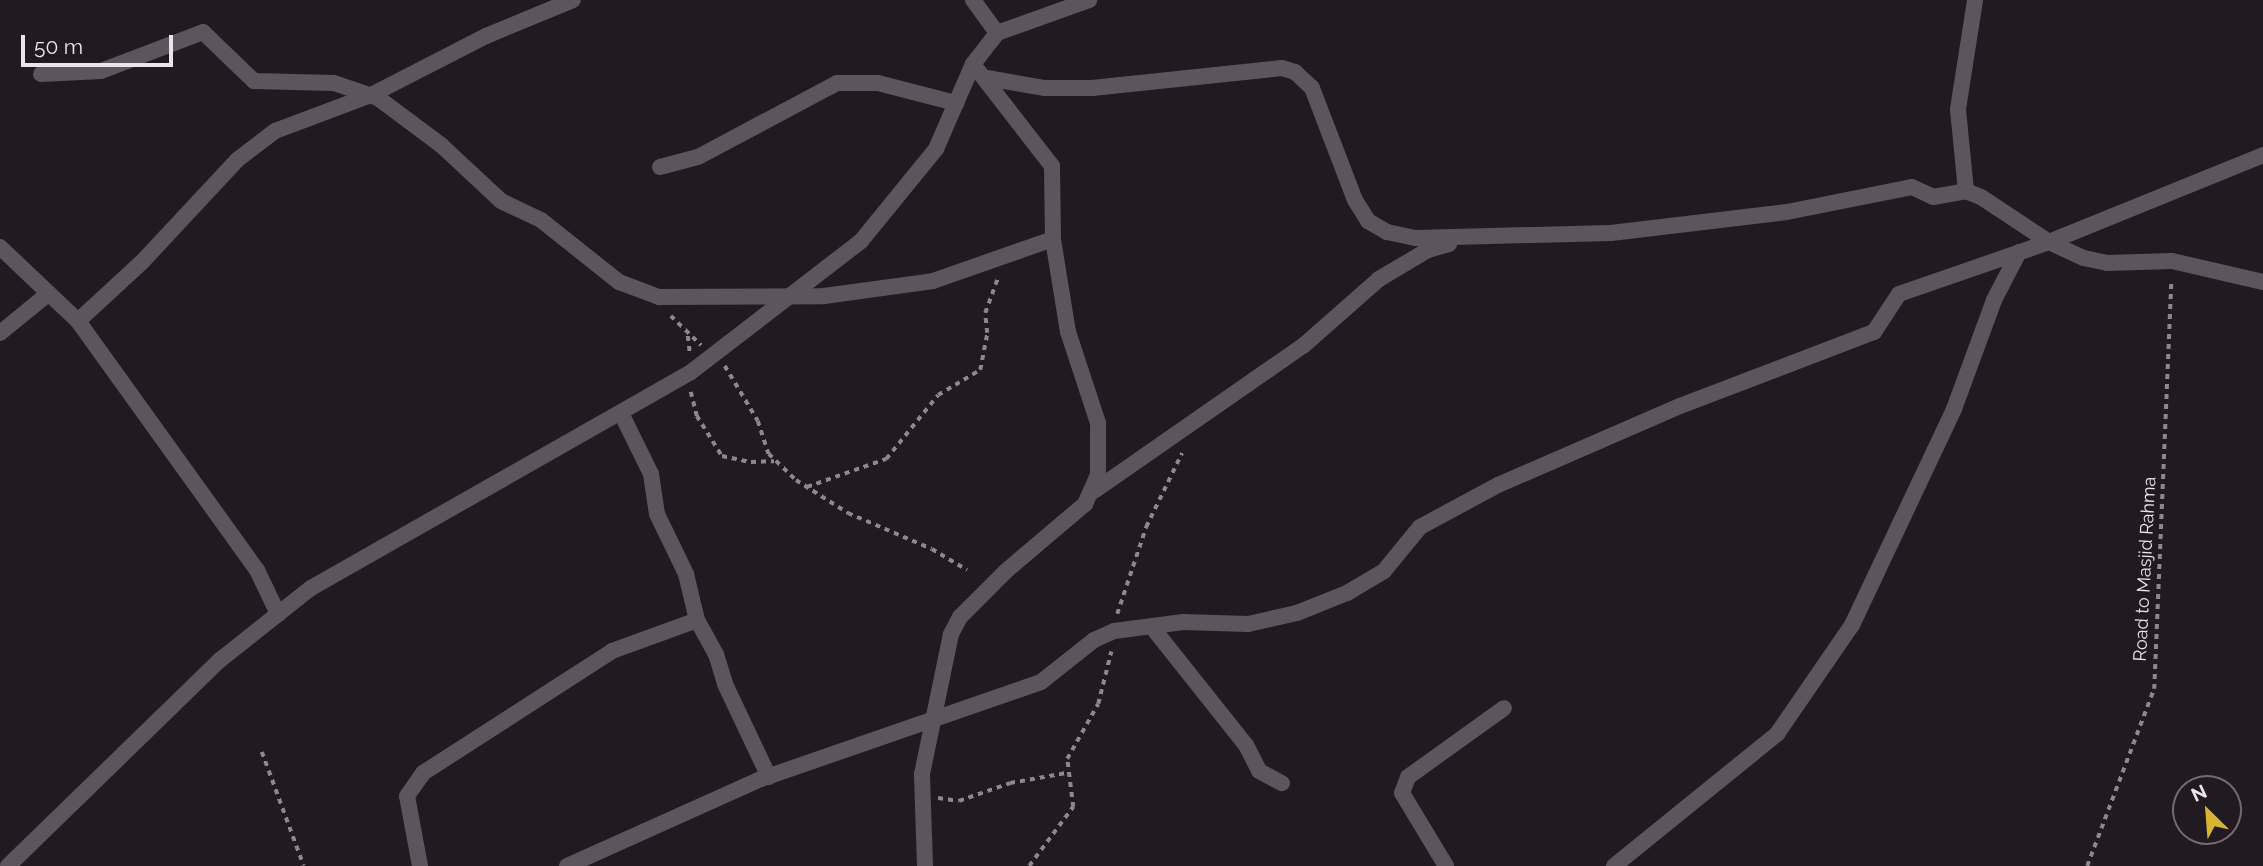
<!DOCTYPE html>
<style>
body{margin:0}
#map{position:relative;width:2263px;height:866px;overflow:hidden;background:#221a21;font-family:Raleway,sans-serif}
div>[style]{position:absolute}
.path>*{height:3.5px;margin-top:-1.75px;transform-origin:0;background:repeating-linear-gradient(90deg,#8e878d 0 5px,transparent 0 10px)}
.street>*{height:16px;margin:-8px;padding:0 8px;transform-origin:8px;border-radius:8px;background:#5e545d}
span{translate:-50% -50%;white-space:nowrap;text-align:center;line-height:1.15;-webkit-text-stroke:7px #221a21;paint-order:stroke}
.street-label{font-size:18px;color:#eae5ea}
.north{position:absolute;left:2172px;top:775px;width:70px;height:70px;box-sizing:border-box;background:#221a21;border:2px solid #726b71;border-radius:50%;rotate:335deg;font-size:19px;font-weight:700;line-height:28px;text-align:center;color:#eae5ea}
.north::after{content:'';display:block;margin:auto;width:24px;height:32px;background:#d6b534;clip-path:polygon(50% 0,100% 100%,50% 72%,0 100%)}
.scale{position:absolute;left:21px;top:35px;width:152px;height:32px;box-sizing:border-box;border:4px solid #eae5ea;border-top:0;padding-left:9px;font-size:21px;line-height:24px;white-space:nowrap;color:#eae5ea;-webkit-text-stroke:5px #221a21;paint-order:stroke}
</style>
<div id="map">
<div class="path">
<div style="left:671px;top:316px;width:42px;rotate:44deg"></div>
<div style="left:688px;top:336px;width:17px;rotate:83deg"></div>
<div style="left:725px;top:366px;width:64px;rotate:59deg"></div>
<div style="left:758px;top:421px;width:35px;rotate:72deg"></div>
<div style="left:769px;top:454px;width:37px;rotate:44deg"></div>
<div style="left:796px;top:480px;width:62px;rotate:32.4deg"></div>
<div style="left:848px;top:513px;width:91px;rotate:23.2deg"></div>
<div style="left:932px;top:549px;width:41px;rotate:31deg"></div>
<div style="left:691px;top:392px;width:25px;rotate:76deg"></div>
<div style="left:697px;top:416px;width:47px;rotate:58deg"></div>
<div style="left:722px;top:456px;width:30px;rotate:12deg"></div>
<div style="left:751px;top:462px;width:23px;rotate:-2deg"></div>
<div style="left:807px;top:487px;width:84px;rotate:-19.5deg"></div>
<div style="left:886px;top:459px;width:82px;rotate:-50.9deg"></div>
<div style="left:938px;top:395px;width:49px;rotate:-30.8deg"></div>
<div style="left:980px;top:370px;width:38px;rotate:-79deg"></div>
<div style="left:987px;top:333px;width:20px;rotate:-96deg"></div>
<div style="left:985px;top:313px;width:38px;rotate:-70deg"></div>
<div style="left:1117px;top:614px;width:92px;rotate:-71.6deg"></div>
<div style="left:1146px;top:527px;width:82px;rotate:-64.1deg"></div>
<div style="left:262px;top:752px;width:121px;rotate:69.8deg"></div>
<div style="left:938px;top:798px;width:21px;rotate:8deg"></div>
<div style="left:959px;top:801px;width:54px;rotate:-19.4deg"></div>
<div style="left:1010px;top:783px;width:57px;rotate:-10.1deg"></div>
<div style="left:1029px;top:866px;width:74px;rotate:-53.3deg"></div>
<div style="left:1073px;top:807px;width:48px;rotate:-97.1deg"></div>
<div style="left:1067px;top:759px;width:63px;rotate:-60.6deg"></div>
<div style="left:1098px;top:704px;width:54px;rotate:-76deg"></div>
<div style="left:2087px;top:866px;width:189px;rotate:-69.3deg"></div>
<div style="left:2154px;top:689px;width:410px;rotate:-87.6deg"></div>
</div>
<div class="street">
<div style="left:997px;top:33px;width:98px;rotate:-19.7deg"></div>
<div style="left:41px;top:74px;width:60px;rotate:-2.9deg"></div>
<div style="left:101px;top:71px;width:109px;rotate:-20.9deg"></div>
<div style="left:203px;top:32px;width:71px;rotate:43.9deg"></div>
<div style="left:254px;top:81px;width:80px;rotate:1.4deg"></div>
<div style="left:334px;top:83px;width:46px;rotate:18.8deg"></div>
<div style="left:378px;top:98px;width:79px;rotate:36.7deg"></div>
<div style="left:441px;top:145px;width:82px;rotate:43deg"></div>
<div style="left:501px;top:201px;width:44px;rotate:25.4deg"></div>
<div style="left:541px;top:220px;width:100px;rotate:38.5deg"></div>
<div style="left:619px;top:282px;width:43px;rotate:20.6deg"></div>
<div style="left:659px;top:297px;width:165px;rotate:-0.3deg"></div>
<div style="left:824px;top:296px;width:110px;rotate:-7.8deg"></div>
<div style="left:933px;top:281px;width:127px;rotate:-19.3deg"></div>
<div style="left:987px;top:78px;width:59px;rotate:9.8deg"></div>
<div style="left:1045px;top:88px;width:47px"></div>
<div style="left:1092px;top:88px;width:191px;rotate:-6deg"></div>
<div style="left:1282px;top:68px;width:14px;rotate:17deg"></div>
<div style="left:1295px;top:72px;width:23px;rotate:43deg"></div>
<div style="left:1312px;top:88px;width:120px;rotate:69deg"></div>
<div style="left:1355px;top:200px;width:25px;rotate:58deg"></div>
<div style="left:1368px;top:221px;width:22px;rotate:30deg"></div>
<div style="left:1387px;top:232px;width:30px;rotate:12deg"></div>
<div style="left:1416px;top:238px;width:195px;rotate:-1.5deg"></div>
<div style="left:1611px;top:233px;width:177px;rotate:-6.8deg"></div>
<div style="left:1787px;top:212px;width:127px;rotate:-11.3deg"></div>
<div style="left:1912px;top:187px;width:23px;rotate:25deg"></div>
<div style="left:1933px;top:197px;width:34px;rotate:-10deg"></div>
<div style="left:1966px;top:191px;width:16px;rotate:22deg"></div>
<div style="left:1981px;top:197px;width:82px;rotate:33.5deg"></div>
<div style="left:2049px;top:242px;width:38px;rotate:25deg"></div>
<div style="left:2084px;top:258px;width:24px;rotate:12deg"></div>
<div style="left:2107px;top:263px;width:65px;rotate:-1.8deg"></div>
<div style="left:2172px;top:261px;width:93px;rotate:13deg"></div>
<div style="left:660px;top:167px;width:39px;rotate:-15deg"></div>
<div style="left:698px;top:157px;width:157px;rotate:-28deg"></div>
<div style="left:837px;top:83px;width:41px"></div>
<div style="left:878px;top:83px;width:81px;rotate:14.4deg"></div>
<div style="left:1966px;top:191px;width:82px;rotate:-95.6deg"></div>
<div style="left:1958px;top:109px;width:110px;rotate:-81.1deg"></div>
<div style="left:0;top:247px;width:108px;rotate:43.5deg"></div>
<div style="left:78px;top:321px;width:307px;rotate:54.3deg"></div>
<div style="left:257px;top:570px;width:49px;rotate:64.5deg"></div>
<div style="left:78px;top:321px;width:87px;rotate:-42.7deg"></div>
<div style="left:142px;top:262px;width:139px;rotate:-47deg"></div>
<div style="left:237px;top:160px;width:48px;rotate:-37.3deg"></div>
<div style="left:275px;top:131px;width:103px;rotate:-20.6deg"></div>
<div style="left:371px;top:95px;width:129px;rotate:-27.2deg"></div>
<div style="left:486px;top:36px;width:94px;rotate:-22.5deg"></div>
<div style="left:0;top:333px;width:63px;rotate:-39.2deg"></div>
<div style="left:621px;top:413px;width:68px;rotate:63.8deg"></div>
<div style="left:651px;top:474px;width:40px;rotate:81.5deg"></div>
<div style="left:657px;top:514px;width:67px;rotate:64.2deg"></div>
<div style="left:686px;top:574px;width:47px;rotate:76.6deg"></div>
<div style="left:697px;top:620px;width:39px;rotate:61deg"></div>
<div style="left:716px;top:654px;width:31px;rotate:73deg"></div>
<div style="left:725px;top:684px;width:103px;rotate:64.7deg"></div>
<div style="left:1094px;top:491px;width:254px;rotate:-34.8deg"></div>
<div style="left:1303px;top:346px;width:101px;rotate:-41.4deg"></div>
<div style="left:1379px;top:279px;width:57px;rotate:-30.6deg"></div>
<div style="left:1428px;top:250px;width:22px;rotate:-16deg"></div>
<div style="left:1152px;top:627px;width:151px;rotate:51.5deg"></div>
<div style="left:1246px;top:745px;width:29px;rotate:63deg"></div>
<div style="left:1259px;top:771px;width:26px;rotate:28deg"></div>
<div style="left:8px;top:866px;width:296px;rotate:-44.2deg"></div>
<div style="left:220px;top:660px;width:116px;rotate:-38.4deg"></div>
<div style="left:311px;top:588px;width:437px;rotate:-29.6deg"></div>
<div style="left:691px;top:372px;width:215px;rotate:-37.6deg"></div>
<div style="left:861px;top:241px;width:119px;rotate:-50.8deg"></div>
<div style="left:936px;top:149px;width:93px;rotate:-66.5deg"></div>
<div style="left:420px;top:866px;width:71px;rotate:-100.5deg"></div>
<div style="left:407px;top:796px;width:28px;rotate:-55deg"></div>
<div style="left:423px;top:773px;width:225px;rotate:-32.8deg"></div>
<div style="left:612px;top:651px;width:90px;rotate:-20deg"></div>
<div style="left:567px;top:866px;width:213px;rotate:-24.2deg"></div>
<div style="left:761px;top:779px;width:296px;rotate:-19.1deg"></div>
<div style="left:1041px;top:682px;width:68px;rotate:-38.4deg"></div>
<div style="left:1094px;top:640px;width:22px;rotate:-24deg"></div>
<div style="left:1114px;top:631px;width:70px;rotate:-7.4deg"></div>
<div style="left:1183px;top:622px;width:65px;rotate:1.8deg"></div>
<div style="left:1248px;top:624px;width:50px;rotate:-12.7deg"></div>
<div style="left:1297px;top:613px;width:54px;rotate:-21.8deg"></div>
<div style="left:1347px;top:593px;width:43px;rotate:-30.7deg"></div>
<div style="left:1384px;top:571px;width:57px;rotate:-50.7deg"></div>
<div style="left:1420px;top:527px;width:89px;rotate:-28.3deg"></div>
<div style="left:1498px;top:485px;width:198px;rotate:-23.5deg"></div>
<div style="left:1680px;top:406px;width:208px;rotate:-20.9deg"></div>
<div style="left:1874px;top:332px;width:45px;rotate:-56.7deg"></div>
<div style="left:1899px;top:294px;width:159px;rotate:-19.1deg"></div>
<div style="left:2049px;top:242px;width:231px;rotate:-22.1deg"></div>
<div style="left:925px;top:866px;width:92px;rotate:-91.9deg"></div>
<div style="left:922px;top:774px;width:143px;rotate:-78.3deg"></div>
<div style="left:951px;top:634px;width:19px;rotate:-62deg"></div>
<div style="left:960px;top:617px;width:65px;rotate:-45deg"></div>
<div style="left:1006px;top:571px;width:104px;rotate:-40.3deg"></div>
<div style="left:1085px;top:504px;width:32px;rotate:-66deg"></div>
<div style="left:1098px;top:475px;width:52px;rotate:-90deg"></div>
<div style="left:1098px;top:423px;width:96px;rotate:-108.2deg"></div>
<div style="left:1068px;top:332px;width:94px;rotate:-99.2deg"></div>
<div style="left:1053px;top:239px;width:73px;rotate:-90.8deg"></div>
<div style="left:1052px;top:166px;width:129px;rotate:-127.8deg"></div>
<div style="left:973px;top:64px;width:39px;rotate:-52deg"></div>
<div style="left:997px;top:33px;width:41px;rotate:-126deg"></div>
<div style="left:1446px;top:866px;width:85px;rotate:-121.1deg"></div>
<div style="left:1402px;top:793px;width:17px;rotate:-69deg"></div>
<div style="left:1408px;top:777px;width:118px;rotate:-35.7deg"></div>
<div style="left:1614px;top:866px;width:210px;rotate:-39deg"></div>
<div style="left:1777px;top:734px;width:132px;rotate:-55.5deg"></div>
<div style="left:1852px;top:625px;width:239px;rotate:-64.7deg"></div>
<div style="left:1954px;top:409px;width:116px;rotate:-69.8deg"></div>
<div style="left:1994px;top:300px;width:54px;rotate:-62.5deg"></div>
</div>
<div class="street-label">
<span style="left:2145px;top:569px;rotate:-87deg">Road to Masjid Rahma</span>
</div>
<div class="north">N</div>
<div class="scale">50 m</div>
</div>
